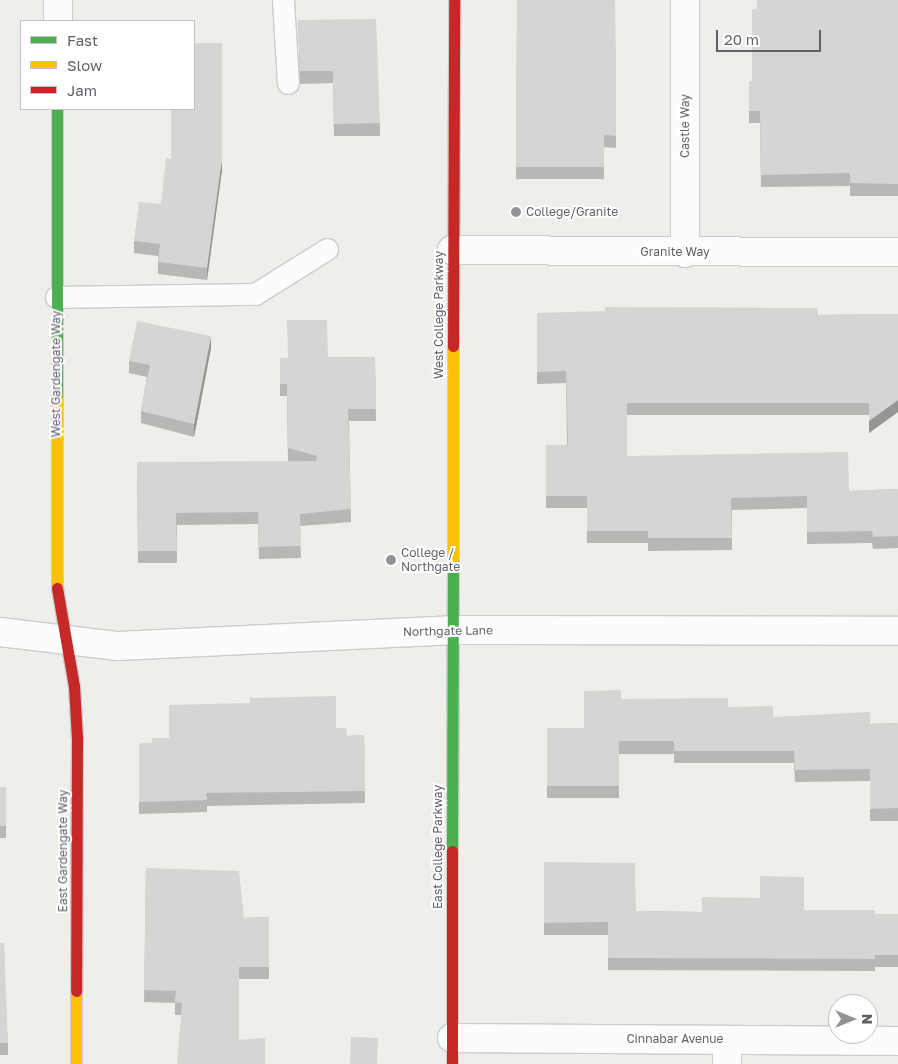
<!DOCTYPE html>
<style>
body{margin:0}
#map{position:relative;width:898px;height:1064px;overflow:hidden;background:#efeeea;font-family:"Golos Text",sans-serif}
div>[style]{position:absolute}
.roads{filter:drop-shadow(1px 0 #cbcccc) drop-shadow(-1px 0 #cbcccc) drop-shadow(0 1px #cbcccc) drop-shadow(0 -1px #cbcccc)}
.lane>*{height:21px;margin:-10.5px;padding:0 10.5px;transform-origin:10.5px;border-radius:10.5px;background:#fdfcfc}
.street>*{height:28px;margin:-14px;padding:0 14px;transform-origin:14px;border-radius:14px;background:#fdfcfc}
.fast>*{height:11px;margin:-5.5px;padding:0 5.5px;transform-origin:5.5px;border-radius:5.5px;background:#4caf50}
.slow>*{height:11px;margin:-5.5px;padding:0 5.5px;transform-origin:5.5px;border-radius:5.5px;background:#ffc107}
.jam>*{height:11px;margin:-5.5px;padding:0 5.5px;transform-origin:5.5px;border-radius:5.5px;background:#c62828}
.wall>*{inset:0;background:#b8b7b5;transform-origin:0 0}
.shaded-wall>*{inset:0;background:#969594}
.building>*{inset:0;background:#d6d5d3;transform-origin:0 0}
.dots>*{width:14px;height:14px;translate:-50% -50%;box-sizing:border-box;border:2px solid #fff;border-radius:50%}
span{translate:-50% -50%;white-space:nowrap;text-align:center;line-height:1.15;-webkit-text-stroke:4px #fff;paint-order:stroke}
.street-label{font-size:12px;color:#5f6368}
.poi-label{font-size:12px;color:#5f6368}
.left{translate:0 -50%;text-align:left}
.legend{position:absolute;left:20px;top:20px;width:175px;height:90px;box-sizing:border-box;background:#fff;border:1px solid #bfc1c3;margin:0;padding:6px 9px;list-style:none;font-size:15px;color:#5f6368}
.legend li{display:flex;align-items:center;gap:10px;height:25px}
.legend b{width:25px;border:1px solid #bfc1c3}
.north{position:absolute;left:828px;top:994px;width:50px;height:50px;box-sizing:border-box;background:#fff;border:1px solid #bfc1c3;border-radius:50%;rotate:90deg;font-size:14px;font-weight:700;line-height:20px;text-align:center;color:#5f6368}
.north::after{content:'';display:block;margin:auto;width:18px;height:22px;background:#919496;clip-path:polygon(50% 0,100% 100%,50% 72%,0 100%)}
.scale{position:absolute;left:716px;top:30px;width:105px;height:22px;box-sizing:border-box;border:2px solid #5f6368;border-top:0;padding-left:6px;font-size:15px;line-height:18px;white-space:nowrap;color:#5f6368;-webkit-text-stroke:4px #fff;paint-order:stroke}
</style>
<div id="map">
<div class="roads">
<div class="lane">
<div style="left:283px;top:0;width:83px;rotate:86.6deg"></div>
<div style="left:56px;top:297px;width:199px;rotate:-0.9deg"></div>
<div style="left:255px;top:294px;width:85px;rotate:-32deg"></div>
</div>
<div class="street">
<div style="left:685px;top:0;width:253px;rotate:90deg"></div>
<div style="left:58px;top:21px;width:21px;rotate:-90deg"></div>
<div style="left:452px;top:250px;width:446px;rotate:0.3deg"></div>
<div style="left:0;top:632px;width:119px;rotate:6.8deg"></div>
<div style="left:118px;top:646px;width:334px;rotate:-2.7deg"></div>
<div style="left:452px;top:630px;width:446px;rotate:0.1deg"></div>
<div style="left:452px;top:1038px;width:446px;rotate:0.4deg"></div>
<div style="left:727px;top:1040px;width:24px;rotate:90deg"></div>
</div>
<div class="fast">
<div style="left:57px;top:109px;width:290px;rotate:90deg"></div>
<div style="left:452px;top:851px;width:292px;rotate:-89.8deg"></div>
</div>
<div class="slow">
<div style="left:57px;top:399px;width:189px;rotate:90deg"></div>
<div style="left:453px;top:559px;width:213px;rotate:-90deg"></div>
<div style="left:76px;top:1064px;width:73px;rotate:-90deg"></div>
</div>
<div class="jam">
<div style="left:453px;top:346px;width:346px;rotate:-89.8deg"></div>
<div style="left:57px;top:588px;width:99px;rotate:80.2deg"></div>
<div style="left:74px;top:686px;width:52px;rotate:86.7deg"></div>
<div style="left:77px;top:738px;width:253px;rotate:90.2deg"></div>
<div style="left:452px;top:1064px;width:213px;rotate:-90deg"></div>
</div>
</div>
<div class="wall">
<div style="clip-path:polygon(517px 0,615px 0,616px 148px,604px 147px,604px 179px,516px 179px)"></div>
<div style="clip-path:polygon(898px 0,898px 196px,850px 196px,850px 186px,761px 187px,760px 123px,749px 123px,749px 81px,752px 81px,757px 9px)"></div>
<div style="clip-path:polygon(298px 20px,380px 123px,380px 136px,334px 136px,333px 83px,300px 84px)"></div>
<div style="clip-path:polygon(171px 159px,222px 170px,207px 280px,158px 274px,158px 256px,134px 253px,134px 241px,161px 204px)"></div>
<div style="clip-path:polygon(537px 313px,818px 315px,898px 314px,898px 412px,869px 433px,869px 415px,627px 415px,627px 456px,849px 491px,898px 489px,898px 548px,873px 549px,872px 543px,807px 544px,807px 508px,732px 510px,732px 550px,648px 551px,648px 543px,587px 543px,587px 508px,546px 508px,546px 445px,567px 445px,566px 383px,537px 384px)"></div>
<div style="clip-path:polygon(211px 348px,194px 437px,141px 423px,141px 411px,147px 377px,129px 373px,129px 361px)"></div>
<div style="clip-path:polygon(375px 357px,376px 421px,349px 421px,351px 522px,300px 526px,301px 558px,259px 559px,258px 524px,177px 525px,177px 563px,138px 563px,137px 462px,292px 462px,288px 461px,287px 396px,280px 396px,280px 358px)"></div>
<div style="clip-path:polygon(621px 699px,728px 707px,773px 717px,870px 724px,898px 723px,898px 821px,870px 821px,870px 781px,795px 782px,794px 763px,674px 763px,674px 754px,619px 754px,619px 798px,547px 798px,547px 728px,584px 728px)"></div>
<div style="clip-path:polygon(336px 728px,347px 736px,364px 735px,365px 803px,207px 806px,207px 812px,139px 814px,139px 744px,152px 743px)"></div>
<div style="left:0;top:787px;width:6px;height:51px"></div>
<div style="clip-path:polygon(544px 862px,636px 911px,702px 912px,804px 910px,875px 914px,898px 914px,898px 967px,875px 967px,875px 971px,608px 970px,608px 935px,544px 935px)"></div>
<div style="clip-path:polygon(146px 868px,244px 918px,269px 917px,269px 979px,239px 979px,239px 1040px,181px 1015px,175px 1015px,175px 1003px,144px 1002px)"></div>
<div style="clip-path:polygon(0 943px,8px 1043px,8px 1055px,0 1055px)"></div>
</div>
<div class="shaded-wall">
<div style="clip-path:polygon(222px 158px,222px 170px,207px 280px,207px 268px)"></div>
<div style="clip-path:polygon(211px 336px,211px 348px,194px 437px,194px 424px)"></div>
<div style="clip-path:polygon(898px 400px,898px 412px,869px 433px,869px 421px)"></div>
</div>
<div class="building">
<div style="clip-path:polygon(517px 0,615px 0,616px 136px,604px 135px,604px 167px,516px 167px)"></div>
<div style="clip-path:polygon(757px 0,898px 0,898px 184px,850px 183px,850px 173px,761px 175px,760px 111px,749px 111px,749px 81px,752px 81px,752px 9px,757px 9px)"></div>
<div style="clip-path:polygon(376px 19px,380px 123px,334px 124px,333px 71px,300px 71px,298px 20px)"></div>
<div style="clip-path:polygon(194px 43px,222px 43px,222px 158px,207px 268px,158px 262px,160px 244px,134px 241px,139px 202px,161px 204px,166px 158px,171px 159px,171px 109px,194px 109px)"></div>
<div style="clip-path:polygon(605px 307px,817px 308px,818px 315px,898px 314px,898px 400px,869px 421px,869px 403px,627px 403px,627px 456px,848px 452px,849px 491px,898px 489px,898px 536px,873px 537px,872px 531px,807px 532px,807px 496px,731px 498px,732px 538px,648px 538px,648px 531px,587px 531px,587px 496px,546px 496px,546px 445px,568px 445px,566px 371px,537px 372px,537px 313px,605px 311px)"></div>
<div style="clip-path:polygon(287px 320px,327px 320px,328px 358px,375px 357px,376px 409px,348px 409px,351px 509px,300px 514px,301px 546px,259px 547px,258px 512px,176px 513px,177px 551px,138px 551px,137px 462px,316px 461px,317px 456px,288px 448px,287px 384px,280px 384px,280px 358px,288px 358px)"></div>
<div style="clip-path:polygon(137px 321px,211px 336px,194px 424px,141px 411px,150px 365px,129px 361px)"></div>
<div style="clip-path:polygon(621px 690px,621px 699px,728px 698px,728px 707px,773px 706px,773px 717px,870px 712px,870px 724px,898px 723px,898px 808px,870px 809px,870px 769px,795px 770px,794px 751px,674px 751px,674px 741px,619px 741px,619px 786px,547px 786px,547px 728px,584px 728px,584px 691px)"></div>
<div style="clip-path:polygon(336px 696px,336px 728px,346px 728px,347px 736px,364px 735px,365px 791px,206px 793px,207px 800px,139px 802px,139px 744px,152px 743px,152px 738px,169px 738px,169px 705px,250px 703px,250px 698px)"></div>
<div style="left:0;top:787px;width:6px;height:39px"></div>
<div style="clip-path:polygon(544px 862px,635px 863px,636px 911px,702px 912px,702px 897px,760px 898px,760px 876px,804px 877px,804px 910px,875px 910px,875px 914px,898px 914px,898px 955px,875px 955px,875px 959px,608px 958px,608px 922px,544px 923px)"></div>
<div style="clip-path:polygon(146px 868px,239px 871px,244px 918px,269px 917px,269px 967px,239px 967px,239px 1040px,265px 1038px,265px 1064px,177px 1064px,182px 1003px,175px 1002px,176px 991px,144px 990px)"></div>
<div style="clip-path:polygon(0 943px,4px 943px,8px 1043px,0 1043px)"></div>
<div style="left:351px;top:1037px;width:27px;height:27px;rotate:2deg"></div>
</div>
<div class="dots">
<div style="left:516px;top:212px;background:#919496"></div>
<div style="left:391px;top:560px;background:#919496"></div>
</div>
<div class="street-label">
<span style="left:685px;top:126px;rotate:-90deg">Castle Way</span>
<span style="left:675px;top:252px">Granite Way</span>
<span style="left:439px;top:315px;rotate:-90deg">West College Parkway</span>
<span style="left:56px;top:374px;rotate:-90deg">West Gardengate Way</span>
<span style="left:448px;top:631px;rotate:-1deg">Northgate Lane</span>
<span style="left:438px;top:847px;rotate:-90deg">East College Parkway</span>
<span style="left:63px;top:851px;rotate:-90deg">East Gardengate Way</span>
<span style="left:675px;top:1039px">Cinnabar Avenue</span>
</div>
<div class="poi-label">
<span class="left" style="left:526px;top:212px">College/Granite</span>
<span class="left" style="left:401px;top:560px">College /<br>Northgate</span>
</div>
<ul class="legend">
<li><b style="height:6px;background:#4caf50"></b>Fast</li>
<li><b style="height:6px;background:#ffc107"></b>Slow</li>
<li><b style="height:6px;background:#c62828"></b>Jam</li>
</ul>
<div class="north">N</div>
<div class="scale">20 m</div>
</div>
